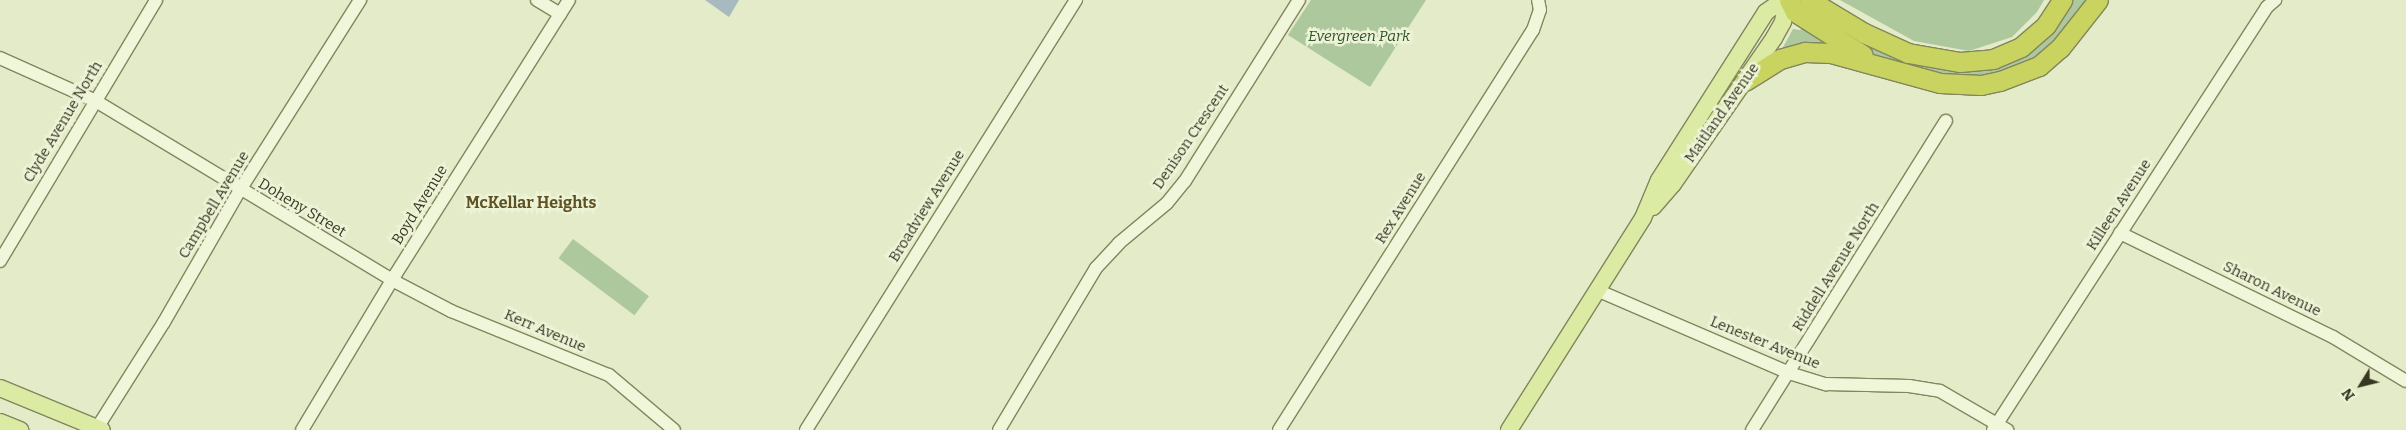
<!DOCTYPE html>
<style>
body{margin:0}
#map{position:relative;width:2406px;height:430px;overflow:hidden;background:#e3ebc8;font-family:Bitter,serif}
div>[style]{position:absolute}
.green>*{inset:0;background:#acc89c;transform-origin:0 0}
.water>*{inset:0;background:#a8babf}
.roads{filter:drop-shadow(1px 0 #83855e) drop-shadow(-1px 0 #83855e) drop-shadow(0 1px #83855e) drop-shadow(0 -1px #83855e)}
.minor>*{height:12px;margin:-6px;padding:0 6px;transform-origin:6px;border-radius:6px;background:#f0f6da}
.major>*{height:16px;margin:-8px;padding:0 8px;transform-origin:8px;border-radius:8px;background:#dbeba3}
.highway>*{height:19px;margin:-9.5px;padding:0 9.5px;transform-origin:9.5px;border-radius:9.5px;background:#c8d360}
span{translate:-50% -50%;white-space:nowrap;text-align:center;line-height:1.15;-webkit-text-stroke:5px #ecf3d7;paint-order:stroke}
.park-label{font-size:15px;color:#325229;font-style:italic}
.street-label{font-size:15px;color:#373721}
.neighbourhood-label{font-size:16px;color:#605123;font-weight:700}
.north{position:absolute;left:2336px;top:360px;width:50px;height:50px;-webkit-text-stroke:4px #ecf3d7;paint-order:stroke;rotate:234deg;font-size:14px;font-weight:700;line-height:20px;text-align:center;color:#373721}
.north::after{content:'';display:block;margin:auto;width:18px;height:22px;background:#373721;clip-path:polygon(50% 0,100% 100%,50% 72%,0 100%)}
</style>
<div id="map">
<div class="green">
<div style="clip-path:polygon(1311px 0,1426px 0,1370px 87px,1288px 35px)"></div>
<div style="clip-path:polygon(1840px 0,2044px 0,2037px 12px,2012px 37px,1969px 51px,1914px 41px)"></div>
<div style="clip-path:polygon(2069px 0,2089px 0,2080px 17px,2032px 64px,1972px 80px,1894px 66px,1860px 48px,1826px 19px,1900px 59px,1948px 70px,1975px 71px,2001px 66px,2033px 50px,2047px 36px)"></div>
<div style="clip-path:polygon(1803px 27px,1832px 47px,1782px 49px,1793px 29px,1800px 30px)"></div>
<div style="left:573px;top:239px;width:95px;height:24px;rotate:37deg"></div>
</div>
<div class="water">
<div style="clip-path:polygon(705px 0,739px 0,729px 17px)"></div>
</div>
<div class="roads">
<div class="minor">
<div style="left:537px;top:0;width:27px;rotate:31deg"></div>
<div style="left:0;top:58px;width:103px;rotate:24.1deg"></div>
<div style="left:94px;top:100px;width:348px;rotate:31.1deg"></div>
<div style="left:392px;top:280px;width:67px;rotate:27.7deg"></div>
<div style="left:451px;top:311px;width:170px;rotate:22.1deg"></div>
<div style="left:609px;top:375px;width:85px;rotate:40.2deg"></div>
<div style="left:2120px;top:233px;width:237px;rotate:26deg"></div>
<div style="left:2333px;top:337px;width:85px;rotate:31.1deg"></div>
<div style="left:0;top:261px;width:304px;rotate:-59.1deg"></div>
<div style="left:1599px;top:291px;width:207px;rotate:23.3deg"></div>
<div style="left:1789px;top:373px;width:39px;rotate:17deg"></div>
<div style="left:1826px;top:384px;width:83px;rotate:1.4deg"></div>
<div style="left:1909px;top:386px;width:31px;rotate:9deg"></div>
<div style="left:1940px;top:391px;width:78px;rotate:30.2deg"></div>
<div style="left:97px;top:428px;width:125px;rotate:-57.7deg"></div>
<div style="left:164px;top:322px;width:152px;rotate:-60.1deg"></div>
<div style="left:240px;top:190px;width:225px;rotate:-57.7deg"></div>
<div style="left:302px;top:430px;width:175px;rotate:-59deg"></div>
<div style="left:392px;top:280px;width:331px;rotate:-57.7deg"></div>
<div style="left:806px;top:430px;width:508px;rotate:-57.88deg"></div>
<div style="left:999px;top:430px;width:189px;rotate:-59.1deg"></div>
<div style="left:1096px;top:268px;width:34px;rotate:-47deg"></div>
<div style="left:1119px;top:243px;width:62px;rotate:-39.8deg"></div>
<div style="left:1167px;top:203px;width:28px;rotate:-51deg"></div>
<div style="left:1185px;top:181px;width:214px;rotate:-57.8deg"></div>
<div style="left:1279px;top:430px;width:474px;rotate:-57.6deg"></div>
<div style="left:1533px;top:30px;width:21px;rotate:-71deg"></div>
<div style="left:1540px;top:10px;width:10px;rotate:-101deg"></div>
<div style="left:1752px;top:430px;width:365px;rotate:-57.9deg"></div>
<div style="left:1993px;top:430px;width:504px;rotate:-57.07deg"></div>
<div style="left:2267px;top:7px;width:11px;rotate:-41deg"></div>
</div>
<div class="major">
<div style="left:1653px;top:207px;width:30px;rotate:-49deg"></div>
<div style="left:1673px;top:184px;width:178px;rotate:-55.3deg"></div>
<div style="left:1774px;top:38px;width:18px;rotate:-61deg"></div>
<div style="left:1783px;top:22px;width:22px;rotate:-80deg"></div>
<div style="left:0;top:388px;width:110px;rotate:22.4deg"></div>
<div style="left:0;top:422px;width:22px;rotate:22deg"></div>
<div style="left:1509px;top:430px;width:251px;rotate:-57.7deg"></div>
<div style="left:1643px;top:218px;width:41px;rotate:-67.2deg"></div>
<div style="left:1659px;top:180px;width:199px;rotate:-57.5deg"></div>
<div style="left:1766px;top:12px;width:21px;rotate:-35deg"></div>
</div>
<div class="highway">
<div style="left:1789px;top:0;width:13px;rotate:63deg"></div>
<div style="left:1795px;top:12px;width:80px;rotate:32.3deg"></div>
<div style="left:1809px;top:0;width:64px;rotate:31deg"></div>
<div style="left:1864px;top:33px;width:48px;rotate:24.4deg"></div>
<div style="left:1908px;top:53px;width:53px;rotate:9.8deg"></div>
<div style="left:1960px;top:62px;width:33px;rotate:-5deg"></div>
<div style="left:1993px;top:59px;width:30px;rotate:-23deg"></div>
<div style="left:2021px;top:47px;width:33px;rotate:-41deg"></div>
<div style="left:2046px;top:25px;width:30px;rotate:-57deg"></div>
<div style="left:1745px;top:81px;width:41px;rotate:-32.2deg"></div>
<div style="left:1780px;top:59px;width:26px;rotate:-16deg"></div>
<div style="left:1805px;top:52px;width:26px;rotate:2deg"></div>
<div style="left:1831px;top:53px;width:113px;rotate:15.4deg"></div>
<div style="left:1940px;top:83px;width:41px;rotate:2.8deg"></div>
<div style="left:1981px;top:85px;width:19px;rotate:-12deg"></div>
<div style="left:2000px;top:81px;width:42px;rotate:-21deg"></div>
<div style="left:2039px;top:66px;width:28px;rotate:-41deg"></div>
<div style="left:2060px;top:48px;width:61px;rotate:-51.6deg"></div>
</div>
</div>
<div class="park-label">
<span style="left:1359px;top:37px">Evergreen Park</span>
</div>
<div class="street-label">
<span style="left:1722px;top:113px;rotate:-55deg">Maitland Avenue</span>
<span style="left:63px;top:122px;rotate:-59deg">Clyde Avenue North</span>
<span style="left:1191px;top:137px;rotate:-56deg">Denison Crescent</span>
<span style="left:214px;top:205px;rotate:-59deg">Campbell Avenue</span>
<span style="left:420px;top:205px;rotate:-58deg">Boyd Avenue</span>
<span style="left:2119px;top:205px;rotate:-57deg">Killeen Avenue</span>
<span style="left:927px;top:206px;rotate:-58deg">Broadview Avenue</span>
<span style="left:302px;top:208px;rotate:31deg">Doheny Street</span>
<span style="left:1401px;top:208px;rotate:-58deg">Rex Avenue</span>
<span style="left:1836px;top:267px;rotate:-58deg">Riddell Avenue North</span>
<span style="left:2272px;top:289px;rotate:26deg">Sharon Avenue</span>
<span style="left:545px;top:331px;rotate:23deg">Kerr Avenue</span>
<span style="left:1765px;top:343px;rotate:22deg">Lenester Avenue</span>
</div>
<div class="neighbourhood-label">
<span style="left:531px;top:203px">McKellar Heights</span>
</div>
<div class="north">N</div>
</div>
